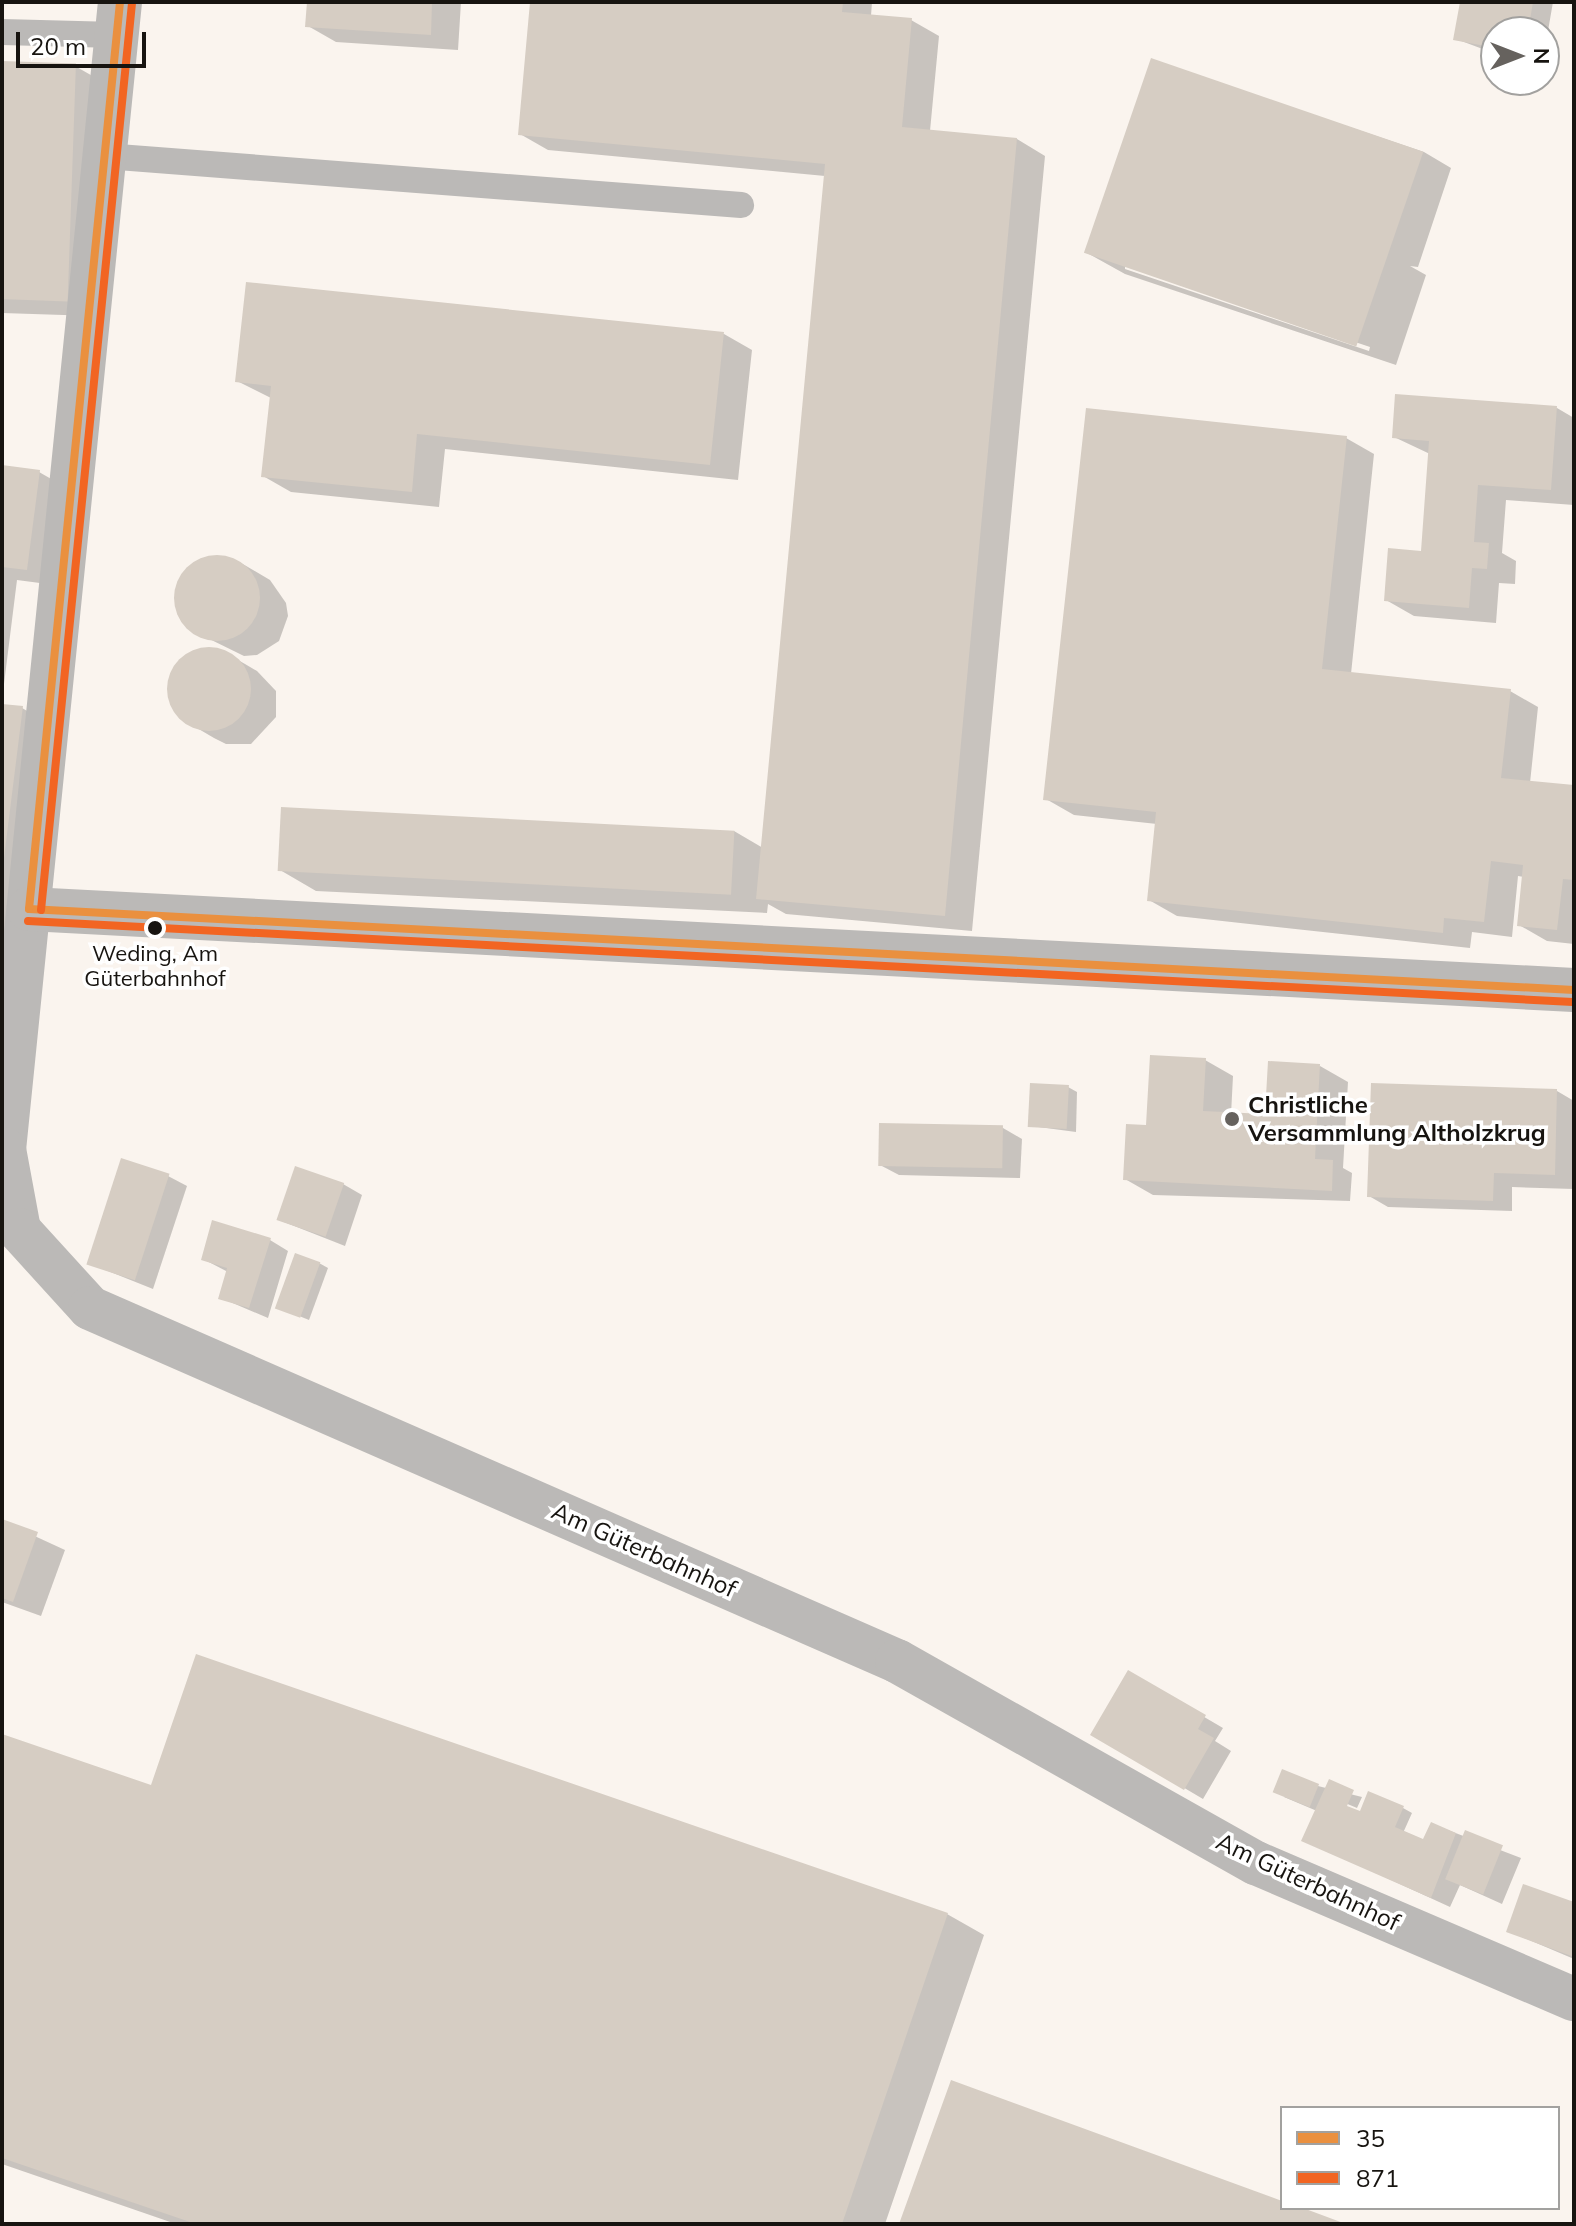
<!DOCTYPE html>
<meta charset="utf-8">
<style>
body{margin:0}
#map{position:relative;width:1576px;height:2226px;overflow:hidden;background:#faf4ee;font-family:Mulish,sans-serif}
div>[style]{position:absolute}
.shadow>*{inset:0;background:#0003}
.building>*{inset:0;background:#d6cdc3;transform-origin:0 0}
.round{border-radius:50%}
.lane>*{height:26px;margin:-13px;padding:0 13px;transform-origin:13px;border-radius:13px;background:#bbb9b7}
.street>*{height:44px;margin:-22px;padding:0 22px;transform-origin:22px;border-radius:22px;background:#bbb9b7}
.bus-1>*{height:8px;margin:-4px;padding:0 4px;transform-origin:4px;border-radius:4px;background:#ea903f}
.bus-2>*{height:8px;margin:-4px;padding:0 4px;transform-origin:4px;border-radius:4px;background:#f26522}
.dots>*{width:22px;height:22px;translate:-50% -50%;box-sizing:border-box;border:4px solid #fff;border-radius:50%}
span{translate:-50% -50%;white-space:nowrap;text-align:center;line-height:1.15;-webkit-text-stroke:7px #fff;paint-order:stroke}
.bus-label{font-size:22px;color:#171410}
.poi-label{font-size:24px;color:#171410;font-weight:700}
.left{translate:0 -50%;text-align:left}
.street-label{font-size:24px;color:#171410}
.frame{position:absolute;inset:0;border:4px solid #171410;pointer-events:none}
.legend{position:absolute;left:1280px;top:2106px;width:280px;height:104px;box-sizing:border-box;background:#fff;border:2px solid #a2a19f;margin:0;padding:10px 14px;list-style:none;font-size:24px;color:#171410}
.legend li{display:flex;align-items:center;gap:16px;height:40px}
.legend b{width:40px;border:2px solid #a2a19f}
.north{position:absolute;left:1480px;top:16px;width:80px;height:80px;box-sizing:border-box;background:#fff;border:2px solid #a2a19f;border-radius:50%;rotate:90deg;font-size:22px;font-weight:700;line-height:32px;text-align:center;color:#171410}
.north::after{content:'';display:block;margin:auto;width:28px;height:36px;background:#66625e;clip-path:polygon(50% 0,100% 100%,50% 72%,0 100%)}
.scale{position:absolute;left:16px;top:32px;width:130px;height:36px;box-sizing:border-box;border:4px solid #171410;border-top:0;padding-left:10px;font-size:24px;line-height:28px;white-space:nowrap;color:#171410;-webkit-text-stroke:6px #fff;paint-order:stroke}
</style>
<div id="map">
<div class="shadow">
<div style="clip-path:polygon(309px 2px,461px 2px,458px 50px,336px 42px,308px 26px)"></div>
<div style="clip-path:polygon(532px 2px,872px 2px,871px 16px,911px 20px,939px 36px,930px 131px,1017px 139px,1045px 156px,972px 931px,786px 914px,768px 904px,767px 913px,316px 891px,280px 870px,734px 831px,763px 848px,825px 176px,548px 150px,520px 134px)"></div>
<div style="clip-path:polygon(1462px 2px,1553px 2px,1544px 54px,1544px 32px,1496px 32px,1496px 54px,1456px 39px)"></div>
<div style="clip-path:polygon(evenodd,1152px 61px,1424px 152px,1451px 168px,1418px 267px,1410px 266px,1426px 275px,1396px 365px,1125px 274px,1089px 254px,1152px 61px,1125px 265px,1370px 347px,1369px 351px,1125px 269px,1125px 265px)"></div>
<div style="clip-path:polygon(2px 63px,75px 66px,103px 82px,94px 316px,2px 313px)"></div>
<div style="clip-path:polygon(724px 334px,752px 350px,738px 480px,445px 449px,439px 507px,291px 492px,263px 476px,271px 398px,237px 381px)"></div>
<div style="clip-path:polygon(1557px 408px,1574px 418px,1574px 505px,1506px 500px,1502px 553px,1516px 561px,1515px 584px,1499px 583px,1496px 623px,1414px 616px,1386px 600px,1423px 553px,1430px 454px,1394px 437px)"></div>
<div style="clip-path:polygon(1346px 438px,1374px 454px,1351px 674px,1510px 691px,1538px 707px,1530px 783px,1574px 787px,1574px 944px,1547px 941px,1519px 925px,1524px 877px,1518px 876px,1512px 937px,1472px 932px,1470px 948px,1177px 916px,1149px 900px,1157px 824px,1074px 815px,1046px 799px)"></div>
<div style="clip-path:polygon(2px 467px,39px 472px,67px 488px,55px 585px,17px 580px,2px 700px)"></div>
<div style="clip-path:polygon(213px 557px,241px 563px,270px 580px,286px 603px,288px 616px,279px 641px,257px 655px,244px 656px,191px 630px,177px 608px,179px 581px,188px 569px)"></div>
<div style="clip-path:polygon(202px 649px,228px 654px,257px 671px,276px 691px,276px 717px,251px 744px,226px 744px,214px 738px,185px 721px,171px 700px,169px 688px,178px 663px)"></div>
<div style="clip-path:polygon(2px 706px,22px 708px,50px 724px,2px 961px)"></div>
<div style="clip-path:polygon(1205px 1060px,1233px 1076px,1231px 1115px,1267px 1117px,1320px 1066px,1348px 1082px,1343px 1168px,1352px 1173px,1350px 1201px,1153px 1195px,1125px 1179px,1148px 1127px)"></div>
<div style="clip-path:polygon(1068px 1087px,1077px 1092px,1076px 1132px,1031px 1126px)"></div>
<div style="clip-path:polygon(1557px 1091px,1574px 1101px,1574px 1189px,1512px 1187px,1512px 1211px,1388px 1207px,1369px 1196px)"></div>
<div style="clip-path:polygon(1003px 1128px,1022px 1139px,1020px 1178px,899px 1175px,880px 1165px)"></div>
<div style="clip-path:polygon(168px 1176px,187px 1186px,153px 1289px,88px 1263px)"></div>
<div style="clip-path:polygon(343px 1184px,362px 1195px,345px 1246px,279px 1220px)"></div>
<div style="clip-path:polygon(270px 1240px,288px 1251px,268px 1318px,221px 1298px,228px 1272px,203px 1259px)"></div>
<div style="clip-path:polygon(319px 1263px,328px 1268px,309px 1320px,277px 1307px)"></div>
<div style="clip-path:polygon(2px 1521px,65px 1550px,41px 1616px,2px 1602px)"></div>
<div style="clip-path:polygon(1129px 1673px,1223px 1728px,1215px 1741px,1231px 1751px,1203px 1799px,1093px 1734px)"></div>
<div style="clip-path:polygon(2px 1736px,152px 1788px,947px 1914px,984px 1935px,885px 2224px,176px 2224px,2px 2164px)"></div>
<div style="clip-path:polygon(1318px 1786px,1362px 1797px,1357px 1808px,1331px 1797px,1331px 1801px,1369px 1818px,1403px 1808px,1412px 1813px,1403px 1833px,1424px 1842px,1432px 1824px,1521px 1858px,1502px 1904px,1460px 1885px,1450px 1907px,1304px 1840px,1317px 1811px,1284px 1797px)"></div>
<div style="clip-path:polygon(1574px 1904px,1574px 1959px,1508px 1931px)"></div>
</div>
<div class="building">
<div style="clip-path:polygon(307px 2px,432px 2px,431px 35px,305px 27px)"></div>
<div style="clip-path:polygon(530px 2px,843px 2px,842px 12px,912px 18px,902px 127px,1017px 138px,945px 916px,756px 899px,825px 164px,518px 135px)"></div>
<div style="clip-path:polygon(1460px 2px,1533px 2px,1528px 32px,1496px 32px,1496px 48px,1453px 40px)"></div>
<div style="left:1151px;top:58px;width:288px;height:206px;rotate:19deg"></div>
<div style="left:2px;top:61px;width:74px;height:238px;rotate:2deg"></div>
<div style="clip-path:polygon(246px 282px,724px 332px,710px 465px,417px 434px,412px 492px,261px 477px,271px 386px,235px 382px)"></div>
<div style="clip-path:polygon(1395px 394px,1557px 406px,1551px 490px,1478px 485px,1474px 542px,1489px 543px,1487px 569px,1472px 568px,1469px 608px,1384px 601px,1388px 548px,1421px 551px,1429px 441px,1392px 438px)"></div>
<div style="clip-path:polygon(1086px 408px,1347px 436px,1322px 669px,1511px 689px,1501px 778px,1574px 785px,1574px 880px,1563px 879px,1557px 930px,1517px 926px,1523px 865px,1491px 861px,1484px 922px,1444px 918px,1443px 933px,1147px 901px,1156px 812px,1043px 800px)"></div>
<div style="clip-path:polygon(2px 465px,40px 470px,27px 570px,2px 567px)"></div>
<div class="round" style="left:174px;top:555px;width:86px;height:86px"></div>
<div class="round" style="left:167px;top:647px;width:84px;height:84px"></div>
<div style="clip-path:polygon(2px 704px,23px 706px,4px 858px,2px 858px)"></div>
<div style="left:281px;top:807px;width:454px;height:64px;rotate:3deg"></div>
<div style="clip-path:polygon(1150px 1055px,1206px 1058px,1203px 1111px,1265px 1114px,1268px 1061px,1320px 1064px,1315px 1159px,1333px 1160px,1332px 1191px,1123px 1180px,1126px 1124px,1146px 1125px)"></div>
<div style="left:1030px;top:1083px;width:39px;height:44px;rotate:3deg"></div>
<div style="clip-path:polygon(1371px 1083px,1557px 1089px,1555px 1175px,1494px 1173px,1493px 1201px,1367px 1197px)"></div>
<div style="left:879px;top:1123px;width:124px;height:43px;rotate:1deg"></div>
<div style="left:121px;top:1158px;width:51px;height:112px;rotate:18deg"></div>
<div style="left:295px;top:1166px;width:52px;height:57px;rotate:19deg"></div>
<div style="clip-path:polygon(212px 1220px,271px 1238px,249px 1308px,218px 1299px,227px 1268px,201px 1260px)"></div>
<div style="left:295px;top:1253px;width:27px;height:59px;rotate:20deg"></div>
<div style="clip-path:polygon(2px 1519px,38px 1532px,13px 1602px,2px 1598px)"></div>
<div style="clip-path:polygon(196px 1654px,948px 1913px,842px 2224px,196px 2224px,2px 2158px,2px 1734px,151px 1785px)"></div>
<div style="clip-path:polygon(1128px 1670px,1206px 1715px,1198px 1729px,1214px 1738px,1184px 1790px,1090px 1735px)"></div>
<div style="left:1282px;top:1769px;width:40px;height:25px;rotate:22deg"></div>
<div style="clip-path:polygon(1329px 1779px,1354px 1790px,1347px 1806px,1360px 1811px,1368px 1791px,1404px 1806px,1395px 1827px,1423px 1839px,1431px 1822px,1456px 1833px,1431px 1898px,1301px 1841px)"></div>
<div style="left:1465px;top:1830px;width:41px;height:53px;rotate:22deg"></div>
<div style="clip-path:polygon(1523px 1884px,1574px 1902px,1574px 1957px,1506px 1932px)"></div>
<div style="clip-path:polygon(951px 2080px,1282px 2201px,1282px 2208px,1303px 2208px,1346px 2224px,899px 2224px)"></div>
</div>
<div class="lane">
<div style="left:2px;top:32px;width:114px;rotate:1.5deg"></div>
<div style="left:105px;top:156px;width:638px;rotate:4.41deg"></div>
</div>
<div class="street">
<div style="left:120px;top:2px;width:1153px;rotate:95.77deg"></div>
<div style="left:4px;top:1149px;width:82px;rotate:79.5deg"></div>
<div style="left:19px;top:1230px;width:105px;rotate:47.7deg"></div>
<div style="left:90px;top:1308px;width:881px;rotate:23.63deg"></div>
<div style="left:897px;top:1661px;width:412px;rotate:29.4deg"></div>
<div style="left:1256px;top:1863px;width:346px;rotate:23.2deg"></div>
<div style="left:29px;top:909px;width:1547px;rotate:3deg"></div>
</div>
<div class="bus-1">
<div style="left:29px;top:909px;width:1547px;rotate:3deg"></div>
<div style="left:29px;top:909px;width:912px;rotate:-84.27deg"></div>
</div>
<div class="bus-2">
<div style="left:41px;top:910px;width:912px;rotate:-84.27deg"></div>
<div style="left:28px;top:921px;width:1547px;rotate:3deg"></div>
</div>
<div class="dots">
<div style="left:155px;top:928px;background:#171410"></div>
<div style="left:1232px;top:1119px;background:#66625e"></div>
</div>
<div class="bus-label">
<span style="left:155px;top:966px">Weding, Am<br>Güterbahnhof</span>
</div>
<div class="poi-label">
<span class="left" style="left:1248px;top:1119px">Christliche<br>Versammlung Altholzkrug</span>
</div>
<div class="street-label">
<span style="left:644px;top:1550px;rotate:24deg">Am Güterbahnhof</span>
<span style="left:1308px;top:1882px;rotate:25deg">Am Güterbahnhof</span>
</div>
<div class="frame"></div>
<ul class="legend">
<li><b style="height:10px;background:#ea903f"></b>35</li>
<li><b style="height:10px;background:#f26522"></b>871</li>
</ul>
<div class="north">N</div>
<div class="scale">20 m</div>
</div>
